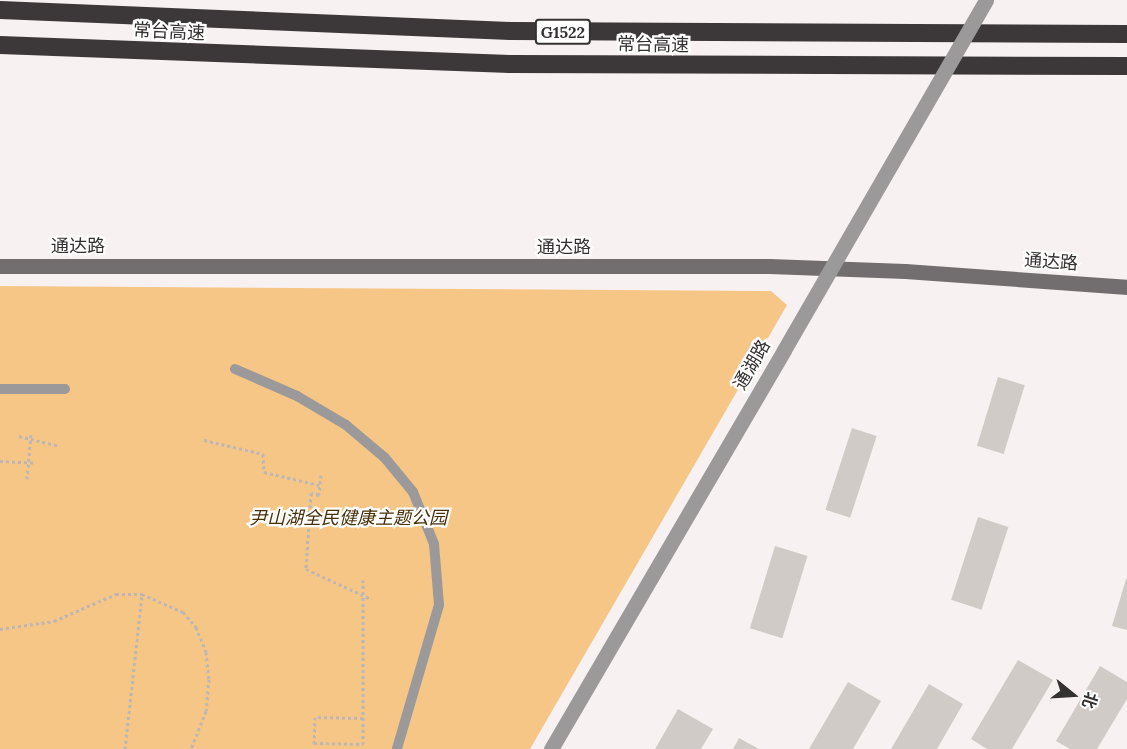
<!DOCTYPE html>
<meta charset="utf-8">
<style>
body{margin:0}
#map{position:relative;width:1127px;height:749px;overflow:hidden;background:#f8f1f1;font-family:Lora,"Noto Sans SC",serif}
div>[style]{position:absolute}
.green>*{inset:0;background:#f6c687}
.building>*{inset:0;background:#d1cbc8;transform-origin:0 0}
.path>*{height:3px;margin-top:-1.5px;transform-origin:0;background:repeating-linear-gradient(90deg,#bcb6b6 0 3px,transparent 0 6px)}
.service>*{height:10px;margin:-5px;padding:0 5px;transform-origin:5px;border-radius:5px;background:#9b999a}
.tertiary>*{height:15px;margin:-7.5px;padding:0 7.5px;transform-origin:7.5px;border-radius:7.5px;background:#9b999a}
.secondary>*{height:15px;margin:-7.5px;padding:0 7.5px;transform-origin:7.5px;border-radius:7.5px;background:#726e6f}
.motorway>*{height:18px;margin:-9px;padding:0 9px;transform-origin:9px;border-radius:9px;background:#3c3739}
.tertiary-bridge>*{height:15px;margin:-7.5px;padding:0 7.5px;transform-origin:7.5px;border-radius:7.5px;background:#9b999a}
span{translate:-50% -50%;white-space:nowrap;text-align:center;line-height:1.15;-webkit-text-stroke:4.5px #fff;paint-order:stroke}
.shield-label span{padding:2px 4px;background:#fff;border:2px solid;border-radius:4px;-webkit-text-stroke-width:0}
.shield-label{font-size:16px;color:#343131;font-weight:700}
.street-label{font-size:18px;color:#343131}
.park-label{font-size:18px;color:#472f08;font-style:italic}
.north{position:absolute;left:1043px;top:665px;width:60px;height:60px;-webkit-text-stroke:4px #fff;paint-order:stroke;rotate:108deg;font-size:16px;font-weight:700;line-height:24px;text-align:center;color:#343131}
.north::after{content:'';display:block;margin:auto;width:21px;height:27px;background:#343131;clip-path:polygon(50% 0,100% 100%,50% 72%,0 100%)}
</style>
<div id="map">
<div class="green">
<div style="clip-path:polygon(0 286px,771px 291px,787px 305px,530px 749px,0 749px)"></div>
</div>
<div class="building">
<div style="left:998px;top:377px;width:28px;height:72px;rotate:17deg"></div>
<div style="left:852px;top:428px;width:26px;height:86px;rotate:18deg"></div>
<div style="left:978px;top:517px;width:32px;height:87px;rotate:18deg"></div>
<div style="left:775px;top:546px;width:34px;height:86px;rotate:17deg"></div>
<div style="clip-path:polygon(1126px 579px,1127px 579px,1127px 630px,1112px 626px)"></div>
<div style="clip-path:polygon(1018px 660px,1053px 680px,1012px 749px,987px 749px,971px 739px)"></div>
<div style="clip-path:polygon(1100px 666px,1127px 682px,1127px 699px,1097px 749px,1070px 749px,1056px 741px)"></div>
<div style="clip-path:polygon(848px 682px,881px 701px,853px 749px,809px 749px)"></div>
<div style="clip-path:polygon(929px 684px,963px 704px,937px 749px,891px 749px)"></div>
<div style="clip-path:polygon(678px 709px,713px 729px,701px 749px,655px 749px)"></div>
<div style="clip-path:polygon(739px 738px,759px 749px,733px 749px)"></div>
</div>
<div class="path">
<div style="left:19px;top:436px;width:41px;rotate:14deg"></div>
<div style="left:204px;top:440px;width:61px;rotate:13.3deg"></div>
<div style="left:263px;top:454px;width:18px;rotate:87deg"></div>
<div style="left:264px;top:472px;width:57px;rotate:13.3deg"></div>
<div style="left:0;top:461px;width:35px;rotate:3deg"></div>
<div style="left:321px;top:475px;width:20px;rotate:96deg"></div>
<div style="left:319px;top:495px;width:8px;rotate:-166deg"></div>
<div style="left:311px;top:493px;width:76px;rotate:93.8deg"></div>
<div style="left:306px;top:569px;width:72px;rotate:24.8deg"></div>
<div style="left:27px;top:479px;width:45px;rotate:-84.9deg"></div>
<div style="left:0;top:629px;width:55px;rotate:-8.4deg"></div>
<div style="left:54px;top:621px;width:68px;rotate:-23.5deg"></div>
<div style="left:116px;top:594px;width:26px"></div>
<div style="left:142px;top:594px;width:45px;rotate:23.7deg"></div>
<div style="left:183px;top:612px;width:20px;rotate:49deg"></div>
<div style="left:196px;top:627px;width:27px;rotate:68deg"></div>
<div style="left:206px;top:652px;width:27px;rotate:84deg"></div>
<div style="left:209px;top:679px;width:32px;rotate:95deg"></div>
<div style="left:206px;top:711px;width:41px;rotate:111.5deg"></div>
<div style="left:363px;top:718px;width:48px;rotate:-178.8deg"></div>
<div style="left:315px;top:717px;width:26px;rotate:92deg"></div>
<div style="left:314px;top:743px;width:49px;rotate:1.2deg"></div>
<div style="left:363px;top:744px;width:164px;rotate:-90deg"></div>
<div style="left:125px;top:749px;width:156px;rotate:-83.7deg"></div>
</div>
<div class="service">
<div style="left:235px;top:369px;width:68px;rotate:23.5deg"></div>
<div style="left:297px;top:396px;width:57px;rotate:30.6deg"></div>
<div style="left:346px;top:425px;width:51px;rotate:40.2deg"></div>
<div style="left:385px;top:458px;width:44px;rotate:50.5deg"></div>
<div style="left:413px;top:492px;width:56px;rotate:68deg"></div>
<div style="left:434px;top:544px;width:61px;rotate:85.3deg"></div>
<div style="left:439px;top:605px;width:150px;rotate:106.3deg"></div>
<div style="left:0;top:389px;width:65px"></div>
</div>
<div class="tertiary">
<div style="left:551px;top:749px;width:462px;rotate:-59.7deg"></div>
</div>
<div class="secondary">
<div style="left:0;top:266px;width:769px"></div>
<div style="left:769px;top:266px;width:136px;rotate:2.1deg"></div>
<div style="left:905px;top:271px;width:223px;rotate:4.1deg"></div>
</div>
<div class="motorway">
<div style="left:0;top:10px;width:511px;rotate:2.35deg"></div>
<div style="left:511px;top:31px;width:616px;rotate:0.28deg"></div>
<div style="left:0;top:45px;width:510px;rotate:2.13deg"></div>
<div style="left:510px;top:64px;width:617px;rotate:0.19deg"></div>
</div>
<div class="tertiary-bridge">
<div style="left:784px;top:350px;width:404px;rotate:-60deg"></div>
</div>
<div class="shield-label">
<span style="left:563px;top:32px">G1522</span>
</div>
<div class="street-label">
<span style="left:169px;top:32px;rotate:3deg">常台高速</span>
<span style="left:653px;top:45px;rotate:1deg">常台高速</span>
<span style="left:78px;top:246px">通达路</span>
<span style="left:564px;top:247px">通达路</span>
<span style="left:1051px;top:262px;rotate:4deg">通达路</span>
<span style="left:752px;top:365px;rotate:-60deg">通湖路</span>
</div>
<div class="park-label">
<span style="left:348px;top:518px">尹山湖全民健康主题公园</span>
</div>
<div class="north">北</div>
</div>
